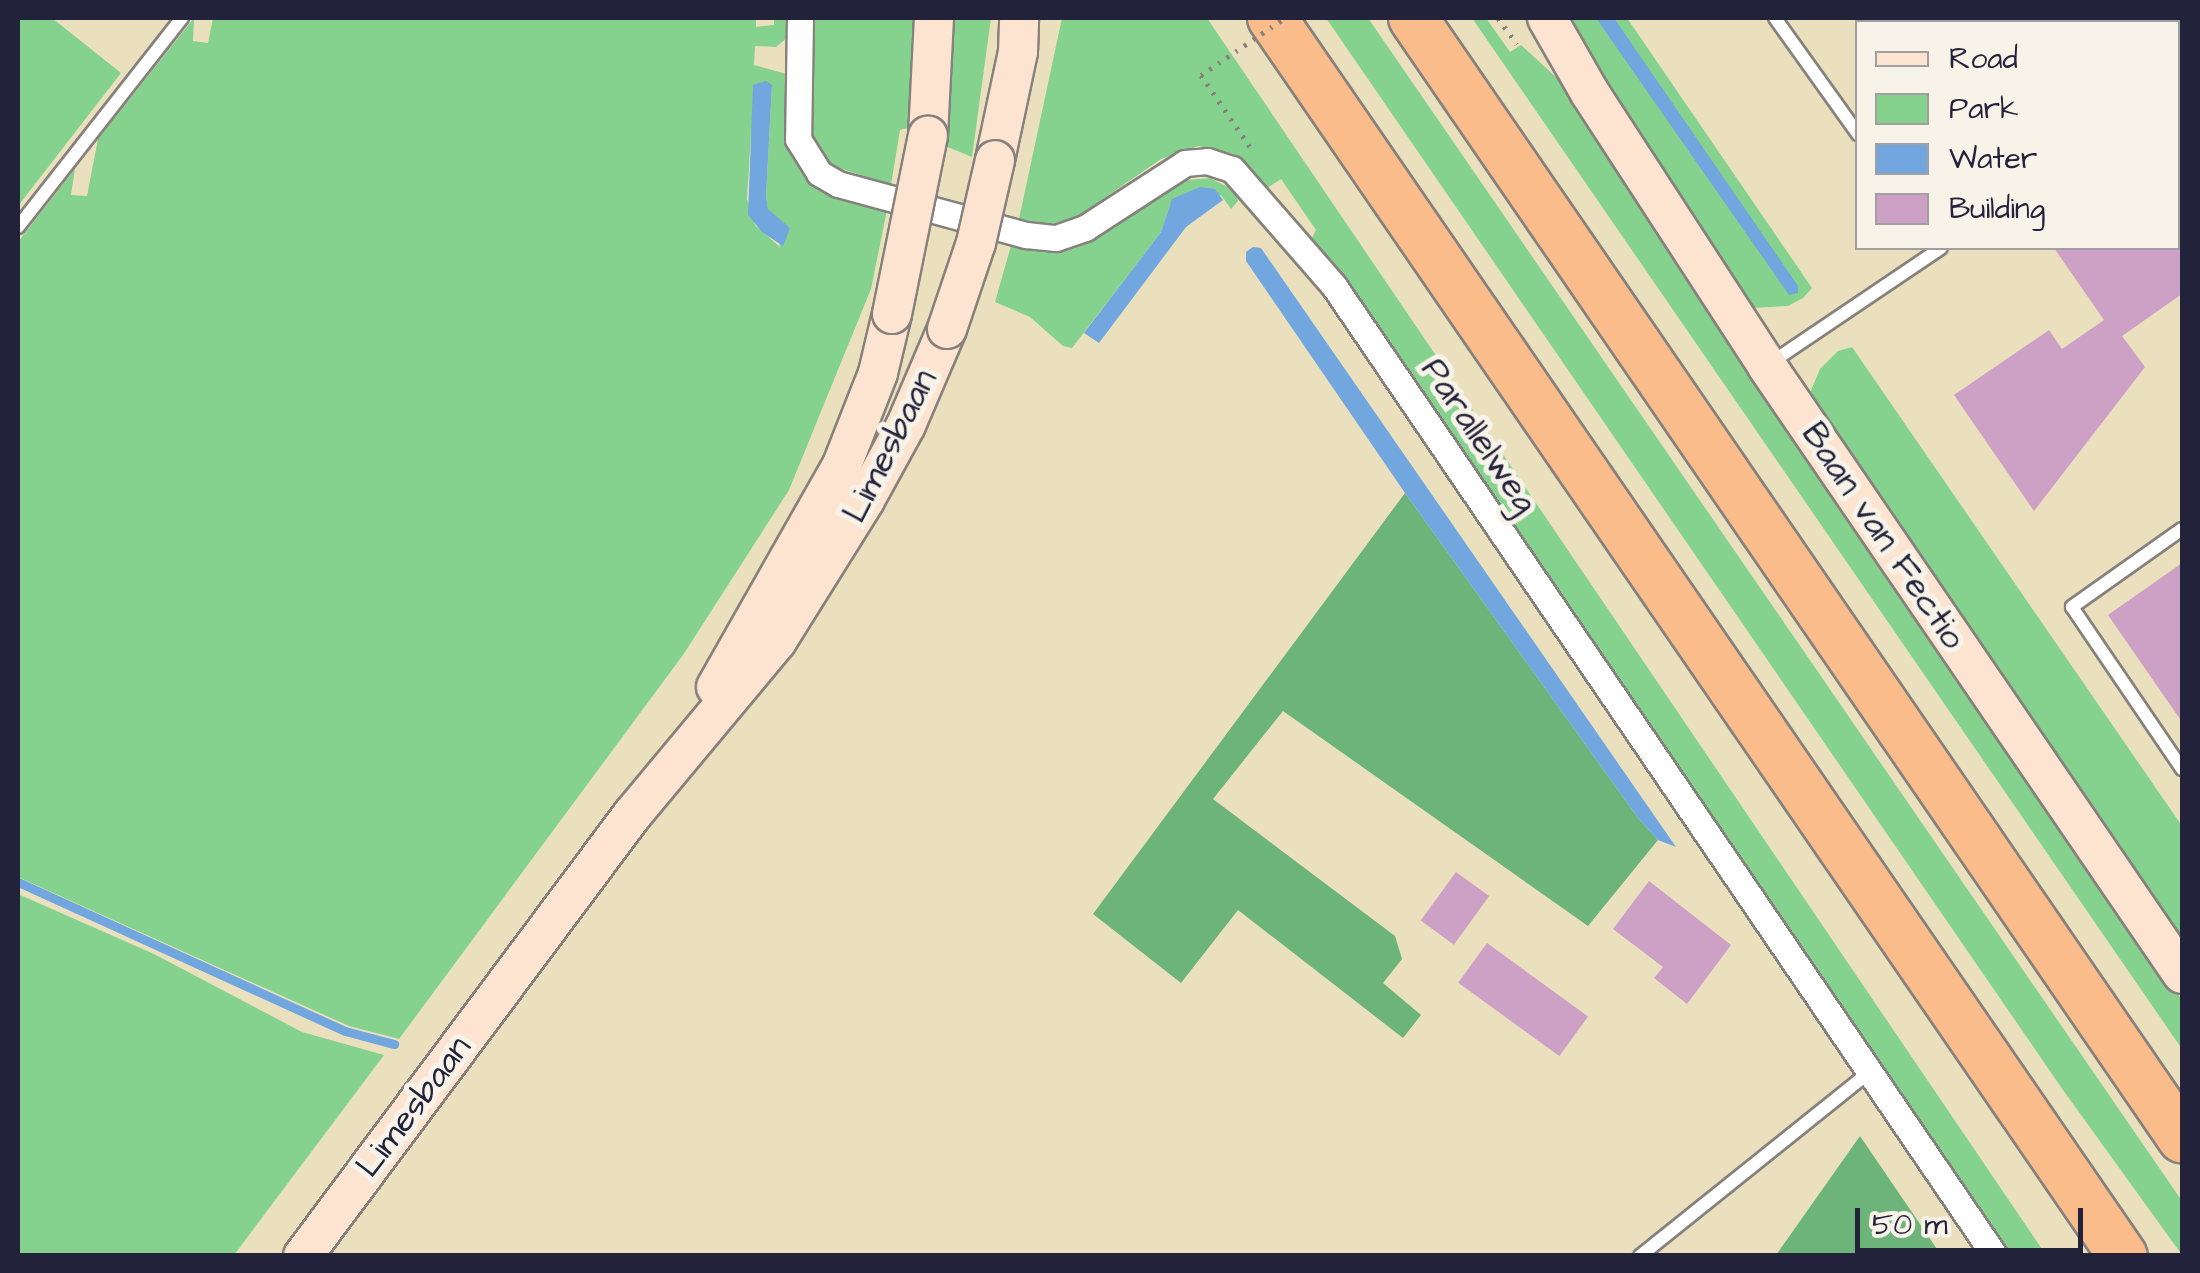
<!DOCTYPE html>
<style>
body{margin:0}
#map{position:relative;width:2200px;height:1273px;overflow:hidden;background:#ebe0be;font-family:"Architects Daughter",sans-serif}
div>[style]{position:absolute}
.green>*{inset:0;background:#85d28f}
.forest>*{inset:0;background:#6cb47a}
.water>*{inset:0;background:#71a6de}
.stream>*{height:9px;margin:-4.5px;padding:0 4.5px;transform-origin:4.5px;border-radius:4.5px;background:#71a6de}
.building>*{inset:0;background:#cda0c6;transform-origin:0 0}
.path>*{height:5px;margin-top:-2.5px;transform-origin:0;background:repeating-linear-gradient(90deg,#86817c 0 2.5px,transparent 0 10.5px)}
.roads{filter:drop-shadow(2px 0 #86817c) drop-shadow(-2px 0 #86817c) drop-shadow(0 2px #86817c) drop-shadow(0 -2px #86817c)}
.lane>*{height:12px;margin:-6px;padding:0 6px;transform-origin:6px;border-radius:6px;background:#fff}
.street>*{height:25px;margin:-12.5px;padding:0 12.5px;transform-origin:12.5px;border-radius:12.5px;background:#fff}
.secondary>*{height:38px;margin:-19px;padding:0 19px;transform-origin:19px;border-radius:19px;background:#fde4d1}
.highway>*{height:48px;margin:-24px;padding:0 24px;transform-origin:24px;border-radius:24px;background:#fabc8b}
.path-bridge>*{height:5px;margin-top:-2.5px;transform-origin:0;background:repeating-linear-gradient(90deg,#86817c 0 2.5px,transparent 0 10.5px)}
.bridges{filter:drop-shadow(2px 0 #86817c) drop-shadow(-2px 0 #86817c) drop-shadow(0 2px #86817c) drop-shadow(0 -2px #86817c)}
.secondary-bridge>*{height:38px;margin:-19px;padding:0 19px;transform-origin:19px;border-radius:19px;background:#fde4d1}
span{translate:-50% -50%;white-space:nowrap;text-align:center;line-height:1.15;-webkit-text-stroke:10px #f7f3e8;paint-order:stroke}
.street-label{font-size:35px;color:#22223b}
.frame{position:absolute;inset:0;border:20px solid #22223b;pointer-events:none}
.legend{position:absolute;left:1855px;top:20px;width:325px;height:230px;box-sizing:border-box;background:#f7f3e8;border:2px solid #a29fa3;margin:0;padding:12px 18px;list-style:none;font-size:30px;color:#22223b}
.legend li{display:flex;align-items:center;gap:20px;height:50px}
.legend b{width:50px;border:2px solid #a29fa3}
.scale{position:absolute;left:1855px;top:1208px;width:228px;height:45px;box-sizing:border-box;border:5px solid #22223b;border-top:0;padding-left:12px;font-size:30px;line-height:35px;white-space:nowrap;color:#22223b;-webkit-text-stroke:8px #f7f3e8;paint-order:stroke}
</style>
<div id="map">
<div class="green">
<div style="clip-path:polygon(18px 18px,52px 18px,121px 73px,18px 206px)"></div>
<div style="clip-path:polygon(evenodd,194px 18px,193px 41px,208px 43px,213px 18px,756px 18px,756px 27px,774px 25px,774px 18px,789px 18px,788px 37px,776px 47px,755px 46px,754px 65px,787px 74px,785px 125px,789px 148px,815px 184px,887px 210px,871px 289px,789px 490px,683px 655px,399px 1039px,349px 1026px,18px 877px,18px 242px,75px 169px,71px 195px,87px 196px,98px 139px,194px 18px,772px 85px,766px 196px,768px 209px,776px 219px,780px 247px,755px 225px,747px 199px,751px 133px,772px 85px)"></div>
<div style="clip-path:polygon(815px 18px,923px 18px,915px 126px,900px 130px,891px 185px,833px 166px,813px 137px)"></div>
<div style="clip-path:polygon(947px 18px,991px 18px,972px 157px,938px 143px)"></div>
<div style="clip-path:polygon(1062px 18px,1207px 18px,2046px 1255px,2010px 1255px,1521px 537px,1339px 276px,1309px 244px,1316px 230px,1281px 179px,1267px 188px,1234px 154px,1199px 146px,1161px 159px,1074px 219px,1049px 224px,1019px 219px)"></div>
<div style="clip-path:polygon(1326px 18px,1368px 18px,2182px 1201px,2182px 1255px,2063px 1090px)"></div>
<div style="clip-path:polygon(1472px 18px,1486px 18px,1510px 52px,1521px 45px,1569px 89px,1625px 183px,2182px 1000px,2182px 1049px)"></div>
<div style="clip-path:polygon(1572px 18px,1627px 18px,1812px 288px,1803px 298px,1788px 306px,1750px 308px,1615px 101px)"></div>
<div style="clip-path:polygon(1210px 178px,1234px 190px,1238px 201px,1231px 209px,1221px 195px,1170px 205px,1161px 232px,1072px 348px,1063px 346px,1030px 317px,995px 302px,1012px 242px,1045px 251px,1073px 249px,1177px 181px)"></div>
<div style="clip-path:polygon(1852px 347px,2182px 826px,2182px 942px,1809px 395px,1820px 369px,1838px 351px)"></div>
<div style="clip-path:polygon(18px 894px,154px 954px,302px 1032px,384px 1055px,234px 1255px,18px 1255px)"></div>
</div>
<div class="forest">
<div style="clip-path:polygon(1405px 493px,1638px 818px,1658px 840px,1588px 926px,1283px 711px,1213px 799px,1395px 936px,1402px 959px,1383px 983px,1421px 1015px,1403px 1038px,1238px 910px,1181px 983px,1093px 914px)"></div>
<div style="clip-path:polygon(1860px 1136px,1941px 1255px,1776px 1255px)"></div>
</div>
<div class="water">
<div style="clip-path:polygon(1596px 18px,1614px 18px,1798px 286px,1798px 293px,1789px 295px)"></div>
<div style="clip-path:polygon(766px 81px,772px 85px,766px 196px,768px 209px,790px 228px,783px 246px,762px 232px,748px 215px,753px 85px)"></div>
<div style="clip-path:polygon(1200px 187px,1215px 189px,1223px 200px,1186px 227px,1099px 343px,1084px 333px,1161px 232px,1172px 199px)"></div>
<div style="clip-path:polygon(1253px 247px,1261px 248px,1676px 847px,1658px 840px,1638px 818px,1405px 493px,1246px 261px,1246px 252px)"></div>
</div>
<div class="stream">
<div style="left:18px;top:882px;width:359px;rotate:24.5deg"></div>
<div style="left:345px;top:1031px;width:51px;rotate:14.9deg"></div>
</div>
<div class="building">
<div style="clip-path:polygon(2054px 248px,2182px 248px,2182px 294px,2122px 336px,2145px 367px,2034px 511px,1954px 395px,2049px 330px,2062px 349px,2104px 320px)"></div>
<div style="clip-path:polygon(2182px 563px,2182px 722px,2108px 615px)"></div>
<div style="left:1456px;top:872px;width:41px;height:60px;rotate:36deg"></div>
<div style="clip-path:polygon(1649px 881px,1731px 945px,1687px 1004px,1654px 978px,1663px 967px,1613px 929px)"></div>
<div style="left:1487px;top:943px;width:125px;height:49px;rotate:36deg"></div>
</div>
<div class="path">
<div style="left:1498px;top:18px;width:32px;rotate:54deg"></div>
<div style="left:1201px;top:75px;width:87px;rotate:55.8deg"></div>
</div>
<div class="roads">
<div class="lane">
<div style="left:1775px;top:18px;width:143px;rotate:54.4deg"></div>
<div style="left:18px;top:227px;width:266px;rotate:-51.9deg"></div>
<div style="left:1769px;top:364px;width:207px;rotate:-34deg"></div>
<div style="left:2182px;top:529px;width:135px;rotate:144.7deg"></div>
<div style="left:2072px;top:607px;width:196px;rotate:55.8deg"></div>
<div style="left:1640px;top:1256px;width:295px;rotate:-38.7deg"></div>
</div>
<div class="street">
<div style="left:800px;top:18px;width:121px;rotate:90.9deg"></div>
<div style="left:798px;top:139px;width:40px;rotate:58deg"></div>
<div style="left:819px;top:173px;width:22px;rotate:30deg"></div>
<div style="left:838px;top:184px;width:195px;rotate:15.2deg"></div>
<div style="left:1026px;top:235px;width:30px;rotate:6deg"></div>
<div style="left:1056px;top:238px;width:31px;rotate:-19deg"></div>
<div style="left:1085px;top:228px;width:119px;rotate:-33deg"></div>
<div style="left:1185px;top:163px;width:22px;rotate:-5deg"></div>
<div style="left:1207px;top:161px;width:26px;rotate:18deg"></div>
<div style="left:1232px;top:169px;width:155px;rotate:48.9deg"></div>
<div style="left:1334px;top:286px;width:1174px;rotate:55.73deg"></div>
</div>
<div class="secondary">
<div style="left:1547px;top:18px;width:86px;rotate:60.2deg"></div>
<div style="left:1590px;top:93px;width:325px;rotate:57deg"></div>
<div style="left:1767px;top:366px;width:736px;rotate:55.68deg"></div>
<div style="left:928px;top:136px;width:118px;rotate:-87.1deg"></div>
<div style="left:995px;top:160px;width:110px;rotate:-78deg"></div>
<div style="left:1018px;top:52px;width:34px;rotate:-88deg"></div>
<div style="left:716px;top:687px;width:255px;rotate:-60.4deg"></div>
<div style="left:842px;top:465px;width:99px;rotate:-68.6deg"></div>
<div style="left:878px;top:373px;width:61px;rotate:-76.7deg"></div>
<div style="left:303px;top:1256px;width:550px;rotate:-53.28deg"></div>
<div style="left:632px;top:815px;width:226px;rotate:-50.2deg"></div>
<div style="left:777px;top:641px;width:166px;rotate:-58deg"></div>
<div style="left:865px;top:500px;width:85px;rotate:-61.3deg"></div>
<div style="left:906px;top:425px;width:104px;rotate:-66.9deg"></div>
</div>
<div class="highway">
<div style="left:1272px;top:18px;width:1502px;rotate:55.5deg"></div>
<div style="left:1413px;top:18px;width:1359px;rotate:55.53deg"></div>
</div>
</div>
<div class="path-bridge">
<div style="left:1201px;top:75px;width:102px;rotate:-34.2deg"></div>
</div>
<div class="bridges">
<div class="secondary-bridge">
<div style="left:892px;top:314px;width:182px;rotate:-78.6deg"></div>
<div style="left:947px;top:329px;width:91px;rotate:-71.4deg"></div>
<div style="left:976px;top:243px;width:85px;rotate:-77.1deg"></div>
</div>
</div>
<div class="street-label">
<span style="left:1479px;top:436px;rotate:56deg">Parallelweg</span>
<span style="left:890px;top:446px;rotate:-63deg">Limesbaan</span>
<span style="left:1883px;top:536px;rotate:56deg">Baan van Fectio</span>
<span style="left:414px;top:1107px;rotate:-53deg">Limesbaan</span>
</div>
<div class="frame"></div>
<ul class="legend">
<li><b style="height:12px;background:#fde4d1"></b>Road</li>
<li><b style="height:28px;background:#85d28f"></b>Park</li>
<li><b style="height:28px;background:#71a6de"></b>Water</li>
<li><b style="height:28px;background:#cda0c6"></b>Building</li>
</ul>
<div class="scale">50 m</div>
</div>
